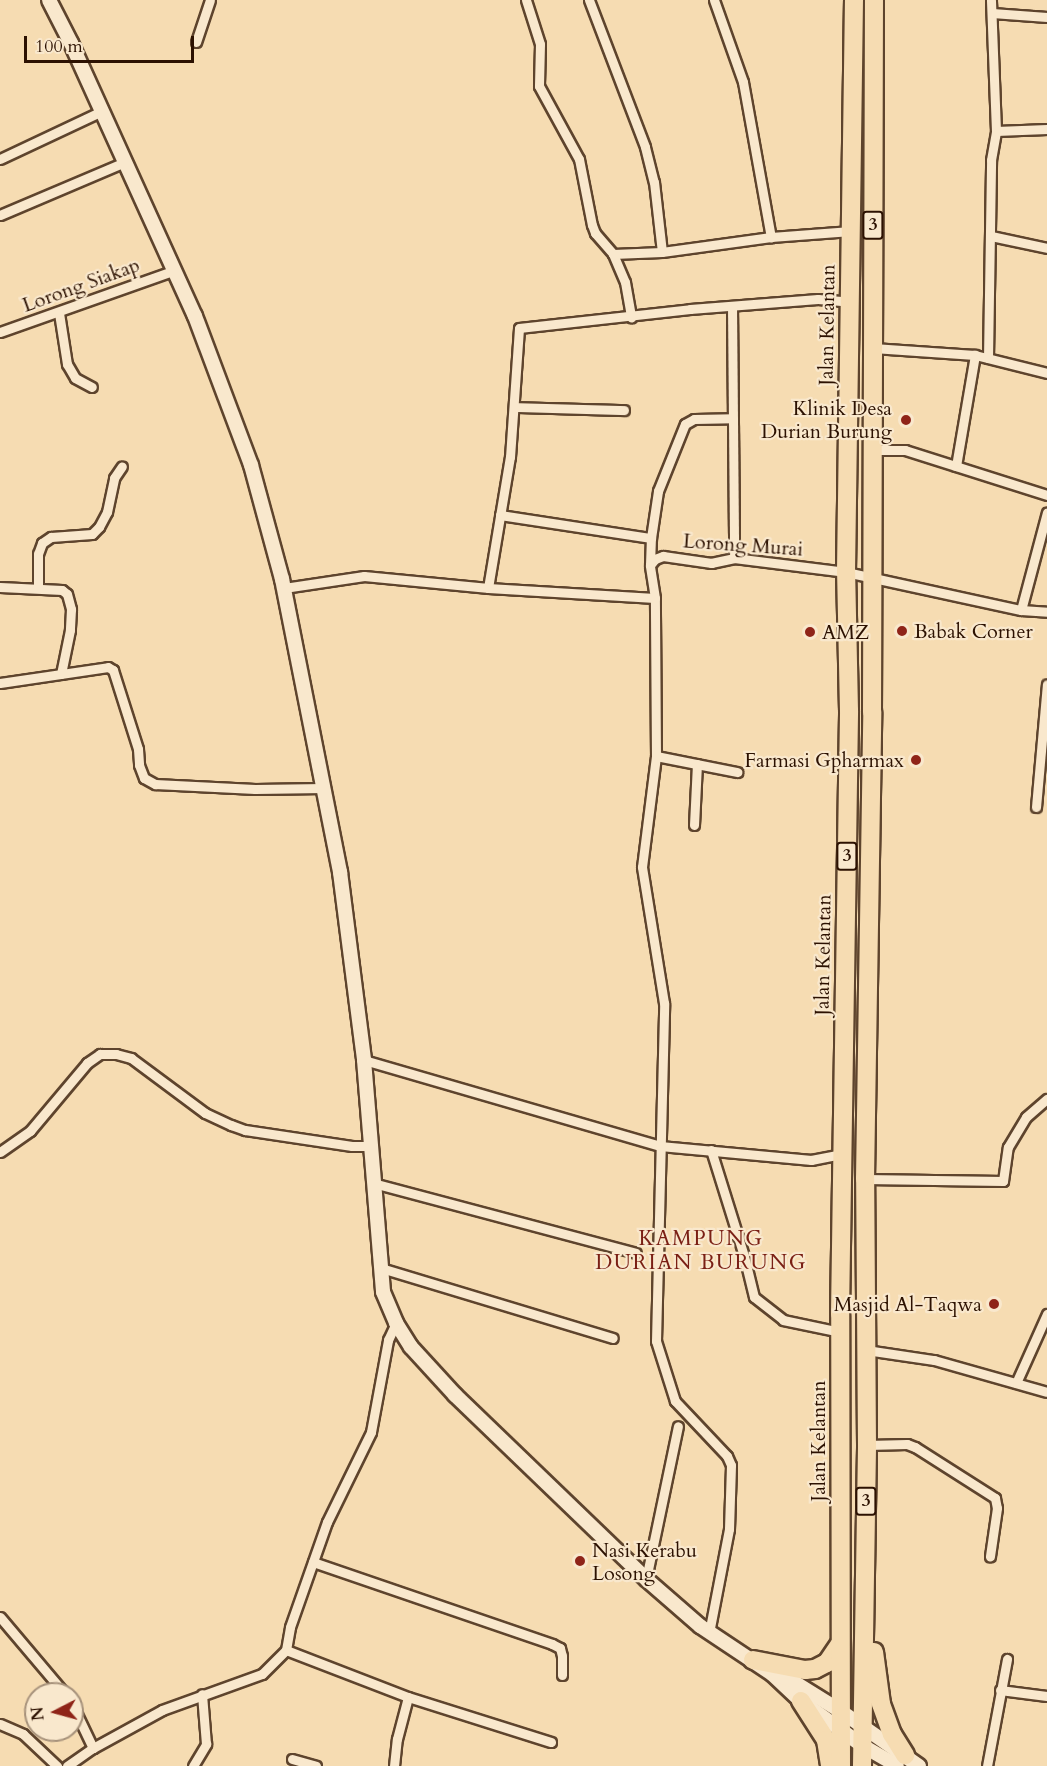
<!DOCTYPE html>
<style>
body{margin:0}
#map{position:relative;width:1047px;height:1766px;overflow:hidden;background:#f6dcb2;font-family:Cardo,serif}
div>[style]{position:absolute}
.roads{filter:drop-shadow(2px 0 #5e442d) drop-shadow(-2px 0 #5e442d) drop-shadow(0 2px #5e442d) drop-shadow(0 -2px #5e442d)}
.street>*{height:9px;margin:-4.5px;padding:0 4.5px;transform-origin:4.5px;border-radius:4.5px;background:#f9e8cd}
.secondary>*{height:14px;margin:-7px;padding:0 7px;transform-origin:7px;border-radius:7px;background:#f9e8cd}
.highway>*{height:18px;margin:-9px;padding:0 9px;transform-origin:9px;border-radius:9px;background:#f6dcb2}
.dots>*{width:16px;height:16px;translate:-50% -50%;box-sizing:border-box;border:3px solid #f9e8cd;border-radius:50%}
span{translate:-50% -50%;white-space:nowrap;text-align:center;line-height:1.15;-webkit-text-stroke:4.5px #f9e8cd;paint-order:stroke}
.shield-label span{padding:2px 4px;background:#f9e8cd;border:2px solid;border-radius:4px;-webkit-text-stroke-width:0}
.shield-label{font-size:18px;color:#2c1101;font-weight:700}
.street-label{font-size:20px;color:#2c1101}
.poi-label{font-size:20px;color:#2c1101}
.right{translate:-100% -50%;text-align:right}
.left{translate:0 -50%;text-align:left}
.neighbourhood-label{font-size:21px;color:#7a1f14;letter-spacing:1.5px}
.north{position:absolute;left:24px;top:1682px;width:60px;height:60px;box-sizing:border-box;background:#f9e8cd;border:2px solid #a7927b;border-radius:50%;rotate:264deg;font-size:16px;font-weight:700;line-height:24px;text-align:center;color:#2c1101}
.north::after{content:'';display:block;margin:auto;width:21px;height:27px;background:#8f2418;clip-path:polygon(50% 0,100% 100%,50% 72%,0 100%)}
.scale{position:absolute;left:24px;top:36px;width:170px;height:27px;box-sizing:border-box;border:3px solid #2c1101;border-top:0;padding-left:8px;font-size:18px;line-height:21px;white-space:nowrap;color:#2c1101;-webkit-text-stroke:4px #f9e8cd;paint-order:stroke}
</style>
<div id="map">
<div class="roads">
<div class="street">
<div style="left:526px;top:0;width:46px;rotate:72.3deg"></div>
<div style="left:540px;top:44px;width:42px;rotate:91.4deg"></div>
<div style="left:539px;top:86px;width:83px;rotate:61.3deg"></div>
<div style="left:579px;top:159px;width:67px;rotate:78.9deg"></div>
<div style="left:592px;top:225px;width:9px;rotate:69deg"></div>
<div style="left:595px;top:233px;width:28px;rotate:49deg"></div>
<div style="left:613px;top:254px;width:30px;rotate:67deg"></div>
<div style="left:625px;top:282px;width:36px;rotate:80deg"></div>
<div style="left:589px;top:0;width:157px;rotate:69.1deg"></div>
<div style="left:645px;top:147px;width:36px;rotate:76deg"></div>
<div style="left:654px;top:182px;width:70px;rotate:83.5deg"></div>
<div style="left:662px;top:252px;width:110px;rotate:-7.8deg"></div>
<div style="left:771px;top:237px;width:80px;rotate:-4.3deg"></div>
<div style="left:714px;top:0;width:87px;rotate:70.5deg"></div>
<div style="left:743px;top:82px;width:158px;rotate:79.8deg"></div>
<div style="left:992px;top:13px;width:55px;rotate:4.2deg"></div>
<div style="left:196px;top:42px;width:44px;rotate:-71.6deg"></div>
<div style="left:996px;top:131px;width:51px;rotate:-2.2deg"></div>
<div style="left:0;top:159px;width:113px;rotate:-25.2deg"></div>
<div style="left:0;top:215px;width:136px;rotate:-23deg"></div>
<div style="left:991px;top:236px;width:57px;rotate:12.1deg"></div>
<div style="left:613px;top:254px;width:49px;rotate:-2.3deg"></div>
<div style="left:732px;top:306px;width:252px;rotate:89.5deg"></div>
<div style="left:59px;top:313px;width:52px;rotate:81.1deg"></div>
<div style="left:67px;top:364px;width:16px;rotate:60deg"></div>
<div style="left:75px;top:378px;width:19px;rotate:28deg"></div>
<div style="left:0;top:332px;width:186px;rotate:-19.5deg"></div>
<div style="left:873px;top:348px;width:102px;rotate:3.9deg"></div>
<div style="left:975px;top:355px;width:74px;rotate:14deg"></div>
<div style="left:988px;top:358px;width:198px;rotate:-89.1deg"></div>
<div style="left:991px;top:160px;width:29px;rotate:-80deg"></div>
<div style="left:996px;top:131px;width:131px;rotate:-92.2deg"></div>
<div style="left:514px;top:407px;width:110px;rotate:1.6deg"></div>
<div style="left:872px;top:450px;width:33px"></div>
<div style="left:905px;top:450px;width:149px;rotate:17.6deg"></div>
<div style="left:956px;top:466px;width:113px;rotate:-80.3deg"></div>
<div style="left:500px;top:515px;width:153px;rotate:8.7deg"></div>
<div style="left:650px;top:565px;width:8px;rotate:-50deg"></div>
<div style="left:655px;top:559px;width:9px;rotate:-21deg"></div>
<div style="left:663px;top:556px;width:49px;rotate:8.3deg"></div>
<div style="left:711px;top:563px;width:24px;rotate:-12deg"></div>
<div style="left:734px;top:558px;width:113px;rotate:7.1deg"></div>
<div style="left:846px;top:572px;width:179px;rotate:12.3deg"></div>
<div style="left:1021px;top:610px;width:26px;rotate:4deg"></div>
<div style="left:0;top:587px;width:62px;rotate:2.8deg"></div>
<div style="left:62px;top:590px;width:6px;rotate:39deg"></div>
<div style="left:67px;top:594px;width:16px;rotate:75deg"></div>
<div style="left:71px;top:609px;width:21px;rotate:93deg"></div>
<div style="left:70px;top:630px;width:45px;rotate:101.6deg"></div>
<div style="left:38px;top:588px;width:34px;rotate:-90deg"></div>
<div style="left:38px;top:554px;width:12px;rotate:-70deg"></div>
<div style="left:42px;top:543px;width:11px;rotate:-34deg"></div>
<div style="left:51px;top:537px;width:41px;rotate:-4.2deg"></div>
<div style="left:92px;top:534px;width:10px;rotate:-45deg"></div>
<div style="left:99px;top:527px;width:17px;rotate:-62deg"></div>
<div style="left:107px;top:512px;width:35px;rotate:-78deg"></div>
<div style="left:114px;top:478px;width:14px;rotate:-56deg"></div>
<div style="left:284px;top:588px;width:81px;rotate:-8.5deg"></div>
<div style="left:364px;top:576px;width:125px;rotate:5.5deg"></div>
<div style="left:488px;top:588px;width:167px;rotate:3.4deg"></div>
<div style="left:488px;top:588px;width:133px;rotate:-80.5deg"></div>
<div style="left:510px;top:457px;width:129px;rotate:-86deg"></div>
<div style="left:519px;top:328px;width:172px;rotate:-6.3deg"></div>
<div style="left:690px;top:309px;width:128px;rotate:-4.5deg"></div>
<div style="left:818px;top:299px;width:32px;rotate:5deg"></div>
<div style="left:1021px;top:610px;width:101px;rotate:-75.1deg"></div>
<div style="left:0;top:683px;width:109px;rotate:-8.4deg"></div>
<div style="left:108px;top:667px;width:6px;rotate:31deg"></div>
<div style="left:113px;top:670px;width:83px;rotate:72.4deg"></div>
<div style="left:138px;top:749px;width:16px;rotate:86deg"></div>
<div style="left:139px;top:765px;width:14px;rotate:69deg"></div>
<div style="left:144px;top:778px;width:13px;rotate:29deg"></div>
<div style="left:155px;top:784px;width:100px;rotate:2.9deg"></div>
<div style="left:255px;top:789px;width:69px;rotate:-0.8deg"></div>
<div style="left:656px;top:756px;width:83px;rotate:11.2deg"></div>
<div style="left:1036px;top:807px;width:123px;rotate:-84.9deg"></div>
<div style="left:694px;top:825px;width:61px;rotate:-87.2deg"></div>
<div style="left:364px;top:1060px;width:308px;rotate:16.2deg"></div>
<div style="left:660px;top:1146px;width:152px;rotate:5.3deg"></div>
<div style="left:811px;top:1160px;width:32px;rotate:-11deg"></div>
<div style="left:711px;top:1150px;width:111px;rotate:72.7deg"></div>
<div style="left:744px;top:1256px;width:42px;rotate:76.3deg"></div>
<div style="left:754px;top:1297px;width:37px;rotate:38deg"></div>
<div style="left:783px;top:1320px;width:58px;rotate:11.9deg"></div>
<div style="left:0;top:1152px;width:37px;rotate:-35deg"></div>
<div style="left:30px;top:1131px;width:89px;rotate:-50deg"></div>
<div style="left:87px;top:1063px;width:16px;rotate:-35deg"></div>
<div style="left:100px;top:1054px;width:16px"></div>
<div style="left:116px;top:1054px;width:16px;rotate:15deg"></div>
<div style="left:131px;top:1058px;width:92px;rotate:36.6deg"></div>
<div style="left:205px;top:1113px;width:29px;rotate:25deg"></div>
<div style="left:231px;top:1125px;width:15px;rotate:20deg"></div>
<div style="left:245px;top:1130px;width:108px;rotate:8.5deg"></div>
<div style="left:352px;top:1146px;width:18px"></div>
<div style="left:865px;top:1179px;width:138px;rotate:0.8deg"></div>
<div style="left:1003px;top:1181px;width:34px;rotate:-82deg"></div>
<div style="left:1008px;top:1147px;width:35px;rotate:-59deg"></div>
<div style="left:1026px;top:1117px;width:28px;rotate:-41deg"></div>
<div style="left:373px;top:1183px;width:272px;rotate:14.9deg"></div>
<div style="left:381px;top:1268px;width:242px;rotate:16.8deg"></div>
<div style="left:866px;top:1350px;width:69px;rotate:8.4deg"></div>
<div style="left:934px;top:1360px;width:117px;rotate:15.8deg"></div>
<div style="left:1016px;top:1383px;width:76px;rotate:-65.8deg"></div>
<div style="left:867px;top:1445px;width:40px;rotate:-1.4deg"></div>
<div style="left:907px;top:1444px;width:9px;rotate:21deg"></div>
<div style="left:915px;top:1447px;width:95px;rotate:32.5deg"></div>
<div style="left:995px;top:1498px;width:10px;rotate:79deg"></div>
<div style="left:997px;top:1508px;width:49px;rotate:98.3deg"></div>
<div style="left:313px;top:1562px;width:253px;rotate:18.9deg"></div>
<div style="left:552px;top:1644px;width:9px;rotate:27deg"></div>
<div style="left:560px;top:1648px;width:8px;rotate:76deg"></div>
<div style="left:562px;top:1656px;width:19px;rotate:90deg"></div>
<div style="left:646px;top:1579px;width:156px;rotate:-78.2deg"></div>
<div style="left:0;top:1617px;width:101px;rotate:49.8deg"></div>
<div style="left:709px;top:1633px;width:106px;rotate:-79.1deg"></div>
<div style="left:729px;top:1529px;width:64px;rotate:-88.2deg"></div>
<div style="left:731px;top:1465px;width:10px;rotate:-114deg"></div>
<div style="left:727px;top:1456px;width:76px;rotate:-133.4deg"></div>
<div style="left:675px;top:1401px;width:63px;rotate:-107.6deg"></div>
<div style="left:656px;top:1341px;width:338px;rotate:-88.6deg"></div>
<div style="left:664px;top:1003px;width:138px;rotate:-99.2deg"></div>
<div style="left:642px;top:867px;width:112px;rotate:-82.8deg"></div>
<div style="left:656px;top:756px;width:158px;rotate:-90.4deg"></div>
<div style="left:655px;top:598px;width:33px;rotate:-99deg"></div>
<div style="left:650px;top:565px;width:27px;rotate:-88deg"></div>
<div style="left:651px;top:538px;width:48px;rotate:-81.5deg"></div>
<div style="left:658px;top:491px;width:72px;rotate:-68.1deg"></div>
<div style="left:685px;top:424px;width:10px;rotate:-29deg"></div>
<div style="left:694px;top:419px;width:39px;rotate:-1deg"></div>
<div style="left:286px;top:1650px;width:131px;rotate:21.1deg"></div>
<div style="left:408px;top:1697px;width:150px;rotate:17.5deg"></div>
<div style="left:1000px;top:1690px;width:47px;rotate:7.3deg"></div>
<div style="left:72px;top:1704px;width:49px;rotate:64.5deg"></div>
<div style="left:0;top:1724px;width:25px;rotate:23deg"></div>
<div style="left:23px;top:1734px;width:47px;rotate:43.3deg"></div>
<div style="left:292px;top:1759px;width:25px;rotate:16deg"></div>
<div style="left:67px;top:1766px;width:32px;rotate:-35deg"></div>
<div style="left:93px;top:1748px;width:79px;rotate:-28.8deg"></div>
<div style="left:162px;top:1710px;width:106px;rotate:-19.8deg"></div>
<div style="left:262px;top:1674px;width:34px;rotate:-45deg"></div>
<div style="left:286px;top:1650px;width:23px;rotate:-80deg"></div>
<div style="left:290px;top:1627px;width:111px;rotate:-70.6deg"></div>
<div style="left:327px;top:1522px;width:100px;rotate:-63.9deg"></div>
<div style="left:371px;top:1432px;width:94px;rotate:-79.5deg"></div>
<div style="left:388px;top:1340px;width:19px;rotate:-65deg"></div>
<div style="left:193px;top:1766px;width:26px;rotate:-59deg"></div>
<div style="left:206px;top:1744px;width:50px;rotate:-94.6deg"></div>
<div style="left:394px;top:1766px;width:27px;rotate:-84deg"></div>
<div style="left:397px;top:1739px;width:43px;rotate:-75.3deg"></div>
<div style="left:987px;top:1766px;width:109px;rotate:-79.4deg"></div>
</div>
<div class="secondary">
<div style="left:49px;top:0;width:48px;rotate:62.9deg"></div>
<div style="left:71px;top:43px;width:300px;rotate:65.6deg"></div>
<div style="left:195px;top:316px;width:159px;rotate:69.4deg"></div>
<div style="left:251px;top:465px;width:118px;rotate:74.8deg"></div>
<div style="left:282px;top:579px;width:299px;rotate:78.8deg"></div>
<div style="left:340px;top:872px;width:190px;rotate:82.7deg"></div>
<div style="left:364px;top:1060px;width:233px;rotate:85.3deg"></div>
<div style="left:383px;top:1292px;width:34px;rotate:67deg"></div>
<div style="left:396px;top:1323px;width:28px;rotate:58deg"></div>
<div style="left:411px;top:1347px;width:65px;rotate:47.5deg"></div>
<div style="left:455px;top:1395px;width:265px;rotate:43.9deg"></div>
<div style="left:646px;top:1579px;width:72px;rotate:41deg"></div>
<div style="left:700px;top:1626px;width:87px;rotate:33.7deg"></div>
<div style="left:772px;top:1674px;width:40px;rotate:43deg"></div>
<div style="left:801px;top:1701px;width:77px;rotate:36deg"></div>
<div style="left:863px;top:1746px;width:39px;rotate:30deg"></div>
<div style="left:774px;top:1674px;width:16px;rotate:18deg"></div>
<div style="left:789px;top:1679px;width:62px;rotate:31.9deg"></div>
<div style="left:842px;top:1712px;width:94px;rotate:35deg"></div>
</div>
<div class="highway">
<div style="left:874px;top:1652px;width:52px;rotate:82.3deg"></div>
<div style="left:881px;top:1704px;width:32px;rotate:70deg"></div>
<div style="left:892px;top:1734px;width:25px;rotate:58deg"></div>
<div style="left:753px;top:1660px;width:53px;rotate:10.9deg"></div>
<div style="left:805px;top:1670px;width:10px;rotate:-6deg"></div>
<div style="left:815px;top:1669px;width:13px;rotate:-27deg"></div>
<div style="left:827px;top:1663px;width:23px;rotate:-56deg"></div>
<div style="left:801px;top:1701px;width:46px;rotate:57.3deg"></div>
<div style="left:826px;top:1740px;width:26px;rotate:81deg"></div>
<div style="left:841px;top:1766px;width:452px;rotate:-90.1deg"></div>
<div style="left:840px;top:1314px;width:603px;rotate:-89.14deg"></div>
<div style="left:849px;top:711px;width:139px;rotate:-91.2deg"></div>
<div style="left:846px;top:572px;width:572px;rotate:-89.2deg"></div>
<div style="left:862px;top:1766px;width:321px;rotate:-89.1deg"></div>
<div style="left:867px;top:1445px;width:266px;rotate:-90.4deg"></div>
<div style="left:865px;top:1179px;width:467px;rotate:-89.1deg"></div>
<div style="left:872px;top:712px;width:712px;rotate:-89.84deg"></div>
</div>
</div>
<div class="dots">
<div style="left:906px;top:420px;background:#8f2418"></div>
<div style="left:902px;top:631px;background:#8f2418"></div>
<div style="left:810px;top:632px;background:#8f2418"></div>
<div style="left:916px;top:760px;background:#8f2418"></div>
<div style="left:994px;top:1304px;background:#8f2418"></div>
<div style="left:580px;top:1561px;background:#8f2418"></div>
</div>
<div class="shield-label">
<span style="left:873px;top:225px">3</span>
<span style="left:847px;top:856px">3</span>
<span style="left:866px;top:1501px">3</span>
</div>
<div class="street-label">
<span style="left:81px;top:285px;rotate:-20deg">Lorong Siakap</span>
<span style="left:827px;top:325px;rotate:-89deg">Jalan Kelantan</span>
<span style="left:743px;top:545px;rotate:4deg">Lorong Murai</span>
<span style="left:823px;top:955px;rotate:-89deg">Jalan Kelantan</span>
<span style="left:818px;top:1441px;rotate:-90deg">Jalan Kelantan</span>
</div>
<div class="poi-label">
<span class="right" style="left:892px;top:420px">Klinik Desa<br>Durian Burung</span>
<span class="left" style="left:914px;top:631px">Babak Corner</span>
<span class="left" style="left:822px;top:632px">AMZ</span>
<span class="right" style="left:904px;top:760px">Farmasi Gpharmax</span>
<span class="right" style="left:982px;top:1304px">Masjid Al-Taqwa</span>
<span class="left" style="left:592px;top:1562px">Nasi Kerabu<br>Losong</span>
</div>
<div class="neighbourhood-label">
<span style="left:701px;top:1251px">KAMPUNG<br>DURIAN BURUNG</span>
</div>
<div class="north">N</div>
<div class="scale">100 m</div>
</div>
